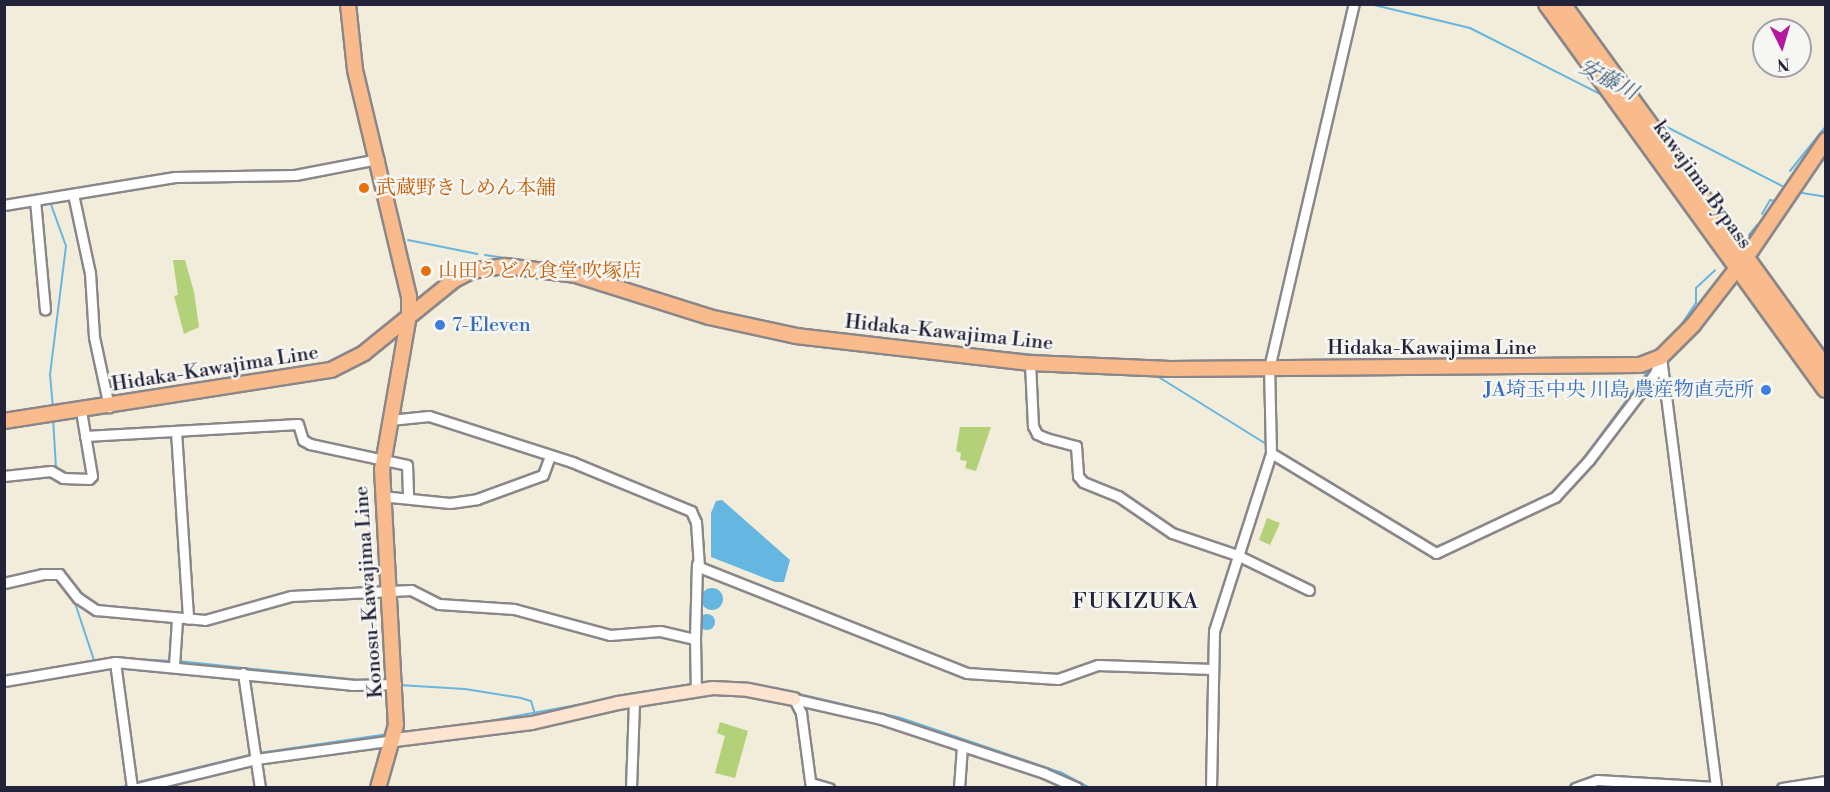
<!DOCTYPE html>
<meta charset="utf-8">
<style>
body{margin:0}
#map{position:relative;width:1830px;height:792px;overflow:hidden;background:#f2ecdb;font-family:"Libre Bodoni","Noto Serif JP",serif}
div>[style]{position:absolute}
.green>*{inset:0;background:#b2d179}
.water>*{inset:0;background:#65b6e0}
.round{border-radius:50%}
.stream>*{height:2px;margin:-1px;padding:0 1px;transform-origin:1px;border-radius:1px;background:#65b6e0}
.roads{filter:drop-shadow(2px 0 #8a878b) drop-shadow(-2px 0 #8a878b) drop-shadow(0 2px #8a878b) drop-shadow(0 -2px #8a878b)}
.street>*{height:9px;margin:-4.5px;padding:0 4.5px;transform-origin:4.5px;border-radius:4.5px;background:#fff}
.secondary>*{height:12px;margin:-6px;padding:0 6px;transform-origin:6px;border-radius:6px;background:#fde4d1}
.primary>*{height:14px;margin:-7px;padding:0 7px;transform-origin:7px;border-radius:7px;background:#fabb8c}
.highway>*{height:16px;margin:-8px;padding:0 8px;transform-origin:8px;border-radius:8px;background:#fabb8c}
.dots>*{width:16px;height:16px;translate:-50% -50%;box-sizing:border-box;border:3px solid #f6f6f2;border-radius:50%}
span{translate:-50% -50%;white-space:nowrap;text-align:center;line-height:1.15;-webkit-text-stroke:5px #f6f6f2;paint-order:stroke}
.street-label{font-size:20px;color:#22223b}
.food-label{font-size:20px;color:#c56008}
.left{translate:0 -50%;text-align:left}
.shop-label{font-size:20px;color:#366cbe}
.right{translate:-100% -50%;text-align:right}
.water-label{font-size:21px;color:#395675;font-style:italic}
.quarter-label{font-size:22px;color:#22223b;letter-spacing:1.5px}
.frame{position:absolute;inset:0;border:6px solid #22223b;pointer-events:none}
.north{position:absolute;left:1752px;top:18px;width:60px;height:60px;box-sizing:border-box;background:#f6f6f2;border:2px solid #a1a1a9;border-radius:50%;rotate:175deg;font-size:16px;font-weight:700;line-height:24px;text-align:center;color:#22223b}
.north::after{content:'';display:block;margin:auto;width:21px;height:27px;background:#b5179e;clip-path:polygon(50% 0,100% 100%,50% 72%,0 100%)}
</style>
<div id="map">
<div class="green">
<div style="clip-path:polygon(173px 260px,185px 260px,194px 292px,199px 327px,184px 334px,174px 296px,178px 295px)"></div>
<div style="clip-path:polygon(960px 427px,991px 427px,976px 471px,965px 468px,967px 461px,960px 460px,961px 453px,956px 451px)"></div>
<div style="clip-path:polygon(1267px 518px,1280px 523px,1270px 545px,1259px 540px)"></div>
<div style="clip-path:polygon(720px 722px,748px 731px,735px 778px,715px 773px,725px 736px,717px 733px)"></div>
</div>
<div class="water">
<div style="clip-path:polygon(722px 500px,790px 560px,784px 582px,775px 582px,711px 557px,711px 513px,716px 501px)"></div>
<div class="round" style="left:701px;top:588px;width:22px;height:22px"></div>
<div class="round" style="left:699px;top:614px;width:16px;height:16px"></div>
</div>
<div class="stream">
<div style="left:1370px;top:4px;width:103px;rotate:13.5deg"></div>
<div style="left:1470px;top:28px;width:150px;rotate:26.9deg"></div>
<div style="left:1657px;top:122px;width:147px;rotate:27.1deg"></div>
<div style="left:1790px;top:171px;width:58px;rotate:-51.3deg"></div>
<div style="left:161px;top:175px;width:51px;rotate:-3.4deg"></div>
<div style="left:1796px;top:192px;width:30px;rotate:9deg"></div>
<div style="left:49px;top:199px;width:50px;rotate:70.1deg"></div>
<div style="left:66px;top:246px;width:129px;rotate:97.1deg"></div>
<div style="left:50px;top:374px;width:35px;rotate:85deg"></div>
<div style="left:1762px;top:214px;width:16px;rotate:-60deg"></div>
<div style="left:1770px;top:200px;width:5px;rotate:11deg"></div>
<div style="left:1749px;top:235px;width:13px;rotate:-51deg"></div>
<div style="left:408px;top:240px;width:71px;rotate:11.3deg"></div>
<div style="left:485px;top:255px;width:68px;rotate:8.5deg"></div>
<div style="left:599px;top:275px;width:39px;rotate:18deg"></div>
<div style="left:835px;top:334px;width:24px;rotate:5deg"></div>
<div style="left:1675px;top:334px;width:37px;rotate:-56deg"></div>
<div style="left:1696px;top:303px;width:15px;rotate:-90deg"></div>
<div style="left:1696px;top:288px;width:26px;rotate:-43deg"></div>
<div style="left:894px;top:341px;width:175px;rotate:5.6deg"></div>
<div style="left:1157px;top:376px;width:131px;rotate:31.9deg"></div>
<div style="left:1273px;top:448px;width:190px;rotate:31.4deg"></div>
<div style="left:1435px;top:547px;width:17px;rotate:-21deg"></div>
<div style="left:1580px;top:463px;width:119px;rotate:-53.5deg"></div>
<div style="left:52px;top:468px;width:4px"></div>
<div style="left:56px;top:468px;width:51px;rotate:-93.4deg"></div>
<div style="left:1535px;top:502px;width:24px;rotate:-30deg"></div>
<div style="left:4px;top:588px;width:26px;rotate:-13deg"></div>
<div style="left:74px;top:600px;width:63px;rotate:71.6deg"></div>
<div style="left:115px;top:658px;width:57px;rotate:3deg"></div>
<div style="left:178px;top:661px;width:192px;rotate:6deg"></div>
<div style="left:59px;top:667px;width:52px;rotate:-10deg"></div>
<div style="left:4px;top:675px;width:38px;rotate:-7deg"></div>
<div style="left:697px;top:683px;width:13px"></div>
<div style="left:715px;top:683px;width:30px;rotate:2deg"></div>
<div style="left:399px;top:685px;width:66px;rotate:3.5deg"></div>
<div style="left:465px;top:689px;width:57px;rotate:9.1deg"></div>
<div style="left:521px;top:698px;width:10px;rotate:17deg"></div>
<div style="left:531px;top:701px;width:14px;rotate:73deg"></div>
<div style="left:772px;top:689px;width:12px;rotate:9deg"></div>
<div style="left:795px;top:693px;width:109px;rotate:13.3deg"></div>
<div style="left:901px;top:718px;width:168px;rotate:18.8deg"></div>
<div style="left:1060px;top:772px;width:34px;rotate:28deg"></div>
<div style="left:467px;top:725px;width:229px;rotate:-10.3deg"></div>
<div style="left:398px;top:732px;width:46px;rotate:-5deg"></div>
<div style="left:259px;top:753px;width:129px;rotate:-8.4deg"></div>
<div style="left:134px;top:783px;width:122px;rotate:-13.7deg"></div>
<div style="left:119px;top:788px;width:9px;rotate:-18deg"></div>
</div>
<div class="roads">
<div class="street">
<div style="left:73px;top:194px;width:81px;rotate:77.9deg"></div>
<div style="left:90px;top:273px;width:64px;rotate:86.4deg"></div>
<div style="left:94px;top:337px;width:72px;rotate:77.9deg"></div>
<div style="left:35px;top:200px;width:110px;rotate:84.8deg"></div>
<div style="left:4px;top:205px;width:173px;rotate:-9.3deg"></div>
<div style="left:175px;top:177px;width:120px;rotate:-1deg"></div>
<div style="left:295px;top:175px;width:85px;rotate:-10.9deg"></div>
<div style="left:1030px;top:363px;width:63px;rotate:87.3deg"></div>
<div style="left:1033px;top:426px;width:9px;rotate:63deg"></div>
<div style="left:1037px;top:434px;width:10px;rotate:24deg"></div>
<div style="left:1046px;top:438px;width:31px;rotate:15deg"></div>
<div style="left:1076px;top:446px;width:30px;rotate:86deg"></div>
<div style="left:1078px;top:476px;width:8px;rotate:50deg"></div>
<div style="left:1083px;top:482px;width:38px;rotate:22deg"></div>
<div style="left:1118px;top:496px;width:65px;rotate:34.4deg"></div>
<div style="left:1172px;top:533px;width:69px;rotate:18.7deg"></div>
<div style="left:1237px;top:555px;width:80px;rotate:25.9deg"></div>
<div style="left:390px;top:420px;width:39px;rotate:-6deg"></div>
<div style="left:429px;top:416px;width:150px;rotate:17.8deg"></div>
<div style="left:572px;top:462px;width:129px;rotate:22.4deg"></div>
<div style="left:691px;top:511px;width:12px;rotate:66deg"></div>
<div style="left:696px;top:522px;width:45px;rotate:86.2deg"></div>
<div style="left:699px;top:567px;width:288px;rotate:21.6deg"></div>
<div style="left:967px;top:673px;width:91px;rotate:3.8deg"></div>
<div style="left:1058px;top:679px;width:42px;rotate:-19.3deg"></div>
<div style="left:1098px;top:665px;width:114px;rotate:2deg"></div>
<div style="left:176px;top:431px;width:188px;rotate:86.3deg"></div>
<div style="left:85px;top:436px;width:213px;rotate:-3.2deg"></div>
<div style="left:298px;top:424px;width:17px;rotate:73deg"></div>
<div style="left:303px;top:440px;width:8px;rotate:30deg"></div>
<div style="left:310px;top:444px;width:99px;rotate:12.2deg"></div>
<div style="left:407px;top:465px;width:32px;rotate:88deg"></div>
<div style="left:1271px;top:453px;width:193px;rotate:31.2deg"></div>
<div style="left:1436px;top:553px;width:132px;rotate:-25.2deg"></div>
<div style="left:1555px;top:497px;width:50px;rotate:-47.4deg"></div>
<div style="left:1589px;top:460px;width:109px;rotate:-52.8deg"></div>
<div style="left:1655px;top:373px;width:17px;rotate:-69deg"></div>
<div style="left:1661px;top:357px;width:434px;rotate:82.7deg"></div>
<div style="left:4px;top:476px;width:47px;rotate:-6.1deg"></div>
<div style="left:51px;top:471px;width:14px;rotate:30deg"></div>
<div style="left:63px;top:478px;width:26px;rotate:2deg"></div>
<div style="left:89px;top:479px;width:4px;rotate:-45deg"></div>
<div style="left:92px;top:476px;width:66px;rotate:-99.6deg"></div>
<div style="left:381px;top:496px;width:69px;rotate:5.8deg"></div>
<div style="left:450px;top:503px;width:27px;rotate:-8deg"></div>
<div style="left:477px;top:499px;width:70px;rotate:-20deg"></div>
<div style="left:543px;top:475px;width:20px;rotate:-70deg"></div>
<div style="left:4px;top:583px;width:40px;rotate:-13deg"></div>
<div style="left:43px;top:574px;width:16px"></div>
<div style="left:59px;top:574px;width:31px;rotate:52deg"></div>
<div style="left:78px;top:598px;width:22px;rotate:34deg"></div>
<div style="left:96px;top:610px;width:109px;rotate:5.2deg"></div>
<div style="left:205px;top:620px;width:89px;rotate:-15.6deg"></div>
<div style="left:291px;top:596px;width:120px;rotate:-2.9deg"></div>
<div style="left:411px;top:590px;width:31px;rotate:27deg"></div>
<div style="left:439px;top:604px;width:75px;rotate:3.8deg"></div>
<div style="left:514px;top:609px;width:99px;rotate:15.2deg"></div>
<div style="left:610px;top:635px;width:50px;rotate:-4.6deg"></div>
<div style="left:660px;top:631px;width:36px;rotate:13deg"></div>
<div style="left:695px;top:639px;width:51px;rotate:88.9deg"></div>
<div style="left:695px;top:639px;width:75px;rotate:-88.5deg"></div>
<div style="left:115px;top:662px;width:127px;rotate:82.3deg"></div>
<div style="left:174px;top:666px;width:47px;rotate:-86.3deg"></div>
<div style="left:243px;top:673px;width:116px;rotate:81.6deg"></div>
<div style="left:4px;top:681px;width:113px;rotate:-9.7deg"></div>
<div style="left:115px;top:662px;width:238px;rotate:5.5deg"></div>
<div style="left:352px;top:685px;width:44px;rotate:-1.3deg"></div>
<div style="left:794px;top:699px;width:89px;rotate:12.9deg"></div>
<div style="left:881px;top:719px;width:172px;rotate:18.3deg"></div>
<div style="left:1044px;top:773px;width:36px;rotate:24deg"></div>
<div style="left:794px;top:699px;width:16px;rotate:63deg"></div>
<div style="left:801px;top:713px;width:76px;rotate:82.4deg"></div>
<div style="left:811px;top:783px;width:19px;rotate:16deg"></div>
<div style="left:137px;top:788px;width:122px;rotate:-13.7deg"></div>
<div style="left:256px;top:759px;width:140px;rotate:-7.8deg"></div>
<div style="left:631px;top:788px;width:88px;rotate:-88deg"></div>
<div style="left:959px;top:788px;width:42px;rotate:-85.9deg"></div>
<div style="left:1211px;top:788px;width:157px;rotate:-88.9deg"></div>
<div style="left:1214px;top:631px;width:187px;rotate:-72.2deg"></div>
<div style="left:1271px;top:453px;width:85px;rotate:-91.3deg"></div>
<div style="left:1269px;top:368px;width:374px;rotate:-76.9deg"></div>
<div style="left:1575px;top:788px;width:23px;rotate:-20deg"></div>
<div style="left:1597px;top:780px;width:119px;rotate:3.4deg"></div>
<div style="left:1782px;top:788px;width:45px;rotate:-9deg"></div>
</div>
<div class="secondary">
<div style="left:395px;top:740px;width:138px;rotate:-7.1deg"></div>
<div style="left:532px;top:723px;width:88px;rotate:-13.1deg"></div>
<div style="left:618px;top:703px;width:96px;rotate:-9deg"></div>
<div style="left:713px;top:688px;width:35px;rotate:3deg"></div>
<div style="left:748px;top:690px;width:47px;rotate:11.1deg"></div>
</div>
<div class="primary">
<div style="left:348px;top:4px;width:66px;rotate:83.9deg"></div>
<div style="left:355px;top:70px;width:232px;rotate:76.6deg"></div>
<div style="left:409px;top:296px;width:19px;rotate:90deg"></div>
<div style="left:409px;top:315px;width:156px;rotate:99.9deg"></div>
<div style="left:382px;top:469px;width:256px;rotate:86.9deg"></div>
<div style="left:396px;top:725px;width:66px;rotate:105.9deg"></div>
<div style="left:4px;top:421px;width:331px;rotate:-8.9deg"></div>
<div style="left:331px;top:370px;width:37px;rotate:-27deg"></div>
<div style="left:364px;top:353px;width:116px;rotate:-39deg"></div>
<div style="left:454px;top:280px;width:20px;rotate:-27deg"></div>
<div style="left:472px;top:271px;width:33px;rotate:-9deg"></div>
<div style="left:505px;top:266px;width:72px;rotate:7.2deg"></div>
<div style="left:576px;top:275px;width:139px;rotate:17.5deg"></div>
<div style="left:709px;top:317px;width:89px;rotate:12.3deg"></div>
<div style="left:796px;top:336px;width:236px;rotate:6.6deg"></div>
<div style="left:1030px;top:363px;width:140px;rotate:2.5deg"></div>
<div style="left:1170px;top:369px;width:470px;rotate:-0.5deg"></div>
<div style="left:1640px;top:365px;width:22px;rotate:-21deg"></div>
<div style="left:1661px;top:357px;width:45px;rotate:-45deg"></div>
<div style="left:1693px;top:325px;width:96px;rotate:-52.2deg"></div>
<div style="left:1752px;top:249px;width:132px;rotate:-55.8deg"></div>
</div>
<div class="highway">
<div style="left:1547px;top:4px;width:475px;rotate:54.1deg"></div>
<div style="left:1562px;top:4px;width:450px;rotate:54.1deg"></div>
</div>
</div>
<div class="dots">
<div style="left:364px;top:188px;background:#e8710a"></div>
<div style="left:426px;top:271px;background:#e8710a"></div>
<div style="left:440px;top:325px;background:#3f7fe0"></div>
<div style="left:1766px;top:390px;background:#3f7fe0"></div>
</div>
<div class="street-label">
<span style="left:1702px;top:185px;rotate:54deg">kawajima Bypass</span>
<span style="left:949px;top:333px;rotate:6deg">Hidaka-Kawajima Line</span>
<span style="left:1432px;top:348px">Hidaka-Kawajima Line</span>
<span style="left:215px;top:369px;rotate:-9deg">Hidaka-Kawajima Line</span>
<span style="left:369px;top:592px;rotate:-94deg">Konosu-Kawajima Line</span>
</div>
<div class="food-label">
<span class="left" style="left:376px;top:188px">武蔵野きしめん本舗</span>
<span class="left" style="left:438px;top:271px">山田うどん食堂 吹塚店</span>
</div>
<div class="shop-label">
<span class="left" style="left:452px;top:325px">7-Eleven</span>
<span class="right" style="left:1754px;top:390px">JA埼玉中央 川島 農産物直売所</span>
</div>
<div class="water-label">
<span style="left:1608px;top:80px;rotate:28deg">安藤川</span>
</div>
<div class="quarter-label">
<span style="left:1136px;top:602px">FUKIZUKA</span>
</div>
<div class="frame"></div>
<div class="north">N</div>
</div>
